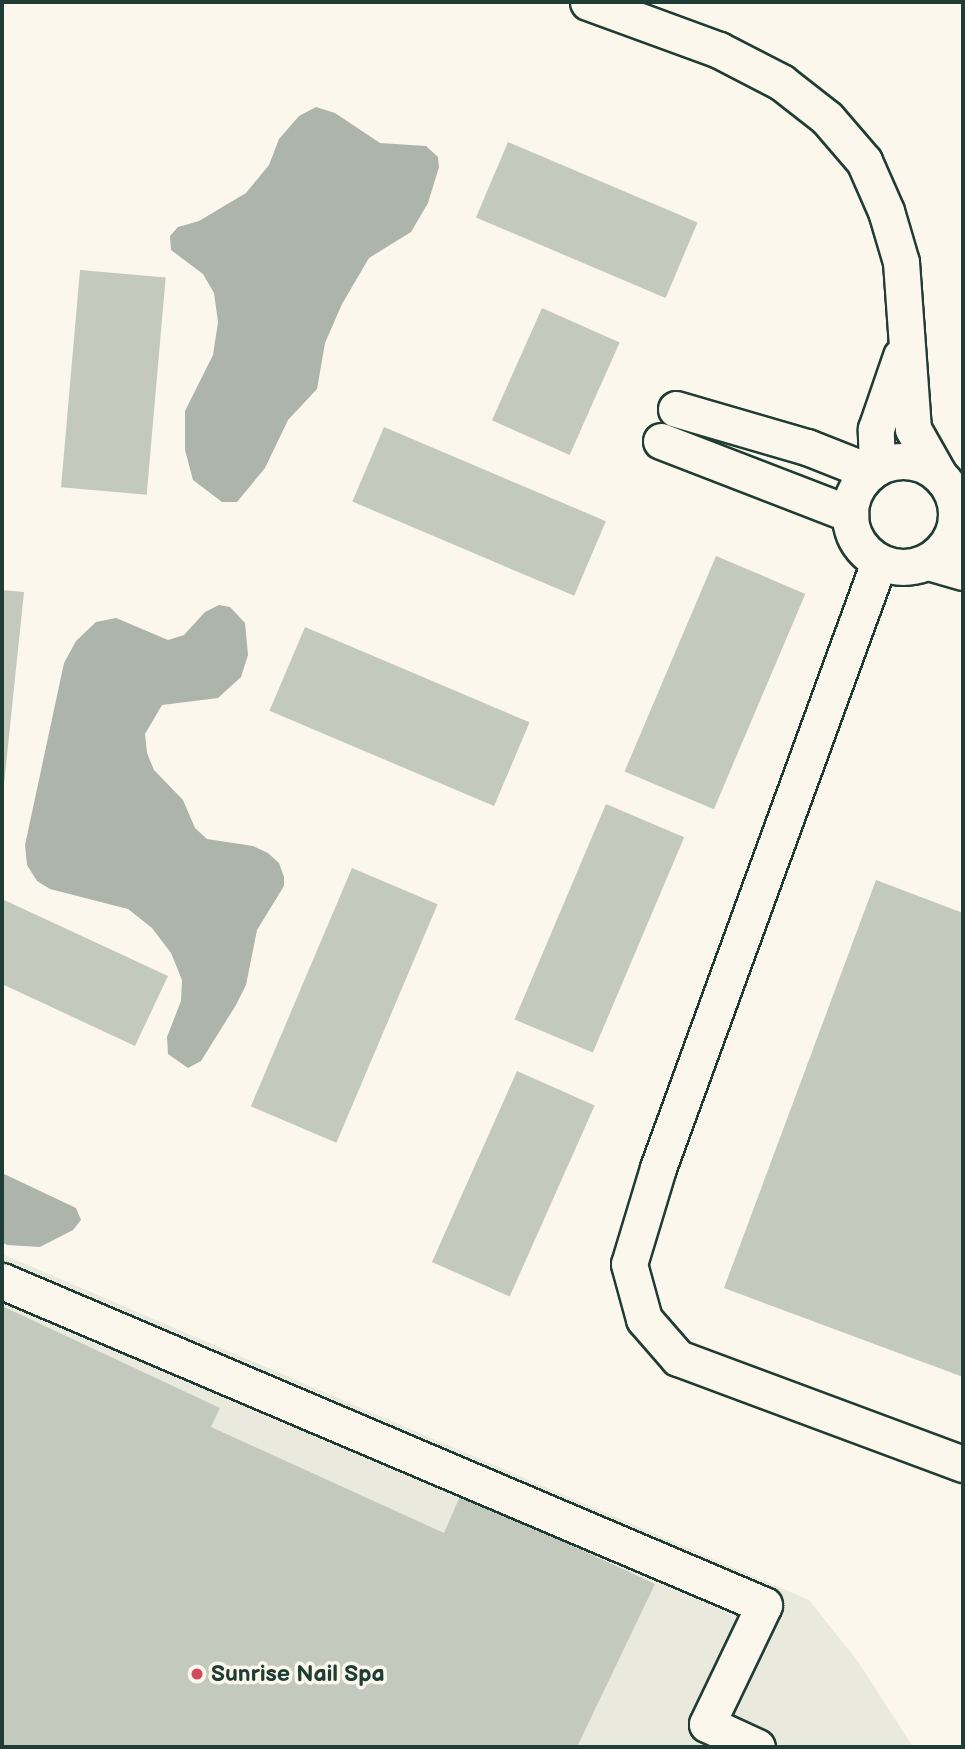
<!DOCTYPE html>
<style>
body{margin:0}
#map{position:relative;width:965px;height:1749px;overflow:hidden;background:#fbf7ec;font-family:"Balsamiq Sans",sans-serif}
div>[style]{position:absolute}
.built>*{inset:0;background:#eae9de}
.water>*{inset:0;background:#adb4aa}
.building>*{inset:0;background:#c4c9be;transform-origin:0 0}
.roads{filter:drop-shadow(2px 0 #1f3d34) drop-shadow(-2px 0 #1f3d34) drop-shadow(0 2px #1f3d34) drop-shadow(0 -2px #1f3d34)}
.minor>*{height:35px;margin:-17.5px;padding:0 17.5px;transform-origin:17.5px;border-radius:17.5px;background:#fbf7ec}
.minor>.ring{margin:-17.5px;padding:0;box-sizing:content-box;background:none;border:35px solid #fbf7ec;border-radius:50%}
.dots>*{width:19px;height:19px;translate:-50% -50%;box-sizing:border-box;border:4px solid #fbf7ec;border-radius:50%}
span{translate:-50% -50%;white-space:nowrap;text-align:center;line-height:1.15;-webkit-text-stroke:7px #fbf7ec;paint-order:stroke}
.poi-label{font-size:23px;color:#1f3d34;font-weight:700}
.left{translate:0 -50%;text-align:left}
.frame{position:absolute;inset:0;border:4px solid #1f3d34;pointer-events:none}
</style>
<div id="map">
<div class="built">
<div style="clip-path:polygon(2px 1254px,809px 1600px,859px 1663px,913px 1747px,2px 1747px)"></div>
</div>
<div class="water">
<div style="clip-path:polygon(316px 107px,335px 113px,380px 143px,426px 146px,438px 157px,439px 167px,428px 203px,411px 232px,369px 258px,342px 304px,325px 343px,317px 389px,288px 420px,265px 468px,237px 502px,222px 502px,193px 480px,185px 450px,185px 411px,213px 355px,218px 322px,214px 293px,203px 274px,171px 250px,170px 236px,178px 227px,199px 221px,246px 193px,269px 165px,279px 139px,299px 116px)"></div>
<div style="clip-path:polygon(219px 605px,230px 607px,245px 623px,248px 655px,241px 677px,218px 698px,162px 705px,145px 734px,147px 753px,154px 770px,183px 800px,195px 828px,207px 839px,253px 846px,268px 853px,279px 863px,284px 877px,284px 886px,257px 930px,246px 985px,236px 1005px,201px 1061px,188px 1068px,168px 1054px,167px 1037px,181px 1001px,182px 980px,171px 953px,152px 928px,128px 909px,50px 889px,37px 881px,27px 865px,25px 845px,64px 663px,76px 641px,96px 622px,116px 618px,168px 640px,184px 635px,205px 612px)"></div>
<div style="clip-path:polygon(2px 1173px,76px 1208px,81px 1220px,73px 1230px,40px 1247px,7px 1245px,2px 1242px)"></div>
</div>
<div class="building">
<div style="left:508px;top:142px;width:206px;height:82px;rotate:23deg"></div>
<div style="left:80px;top:270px;width:86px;height:218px;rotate:5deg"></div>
<div style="left:542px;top:308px;width:85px;height:123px;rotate:24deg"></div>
<div style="left:384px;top:427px;width:241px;height:81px;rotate:23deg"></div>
<div style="left:716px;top:556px;width:97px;height:234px;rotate:23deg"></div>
<div style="clip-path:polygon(2px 590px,24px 592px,4px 784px,2px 784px)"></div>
<div style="left:305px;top:627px;width:244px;height:91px;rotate:23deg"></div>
<div style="left:606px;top:804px;width:85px;height:234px;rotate:23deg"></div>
<div style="left:352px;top:868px;width:93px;height:259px;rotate:23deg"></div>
<div style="clip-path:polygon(876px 880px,963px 913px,963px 1377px,724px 1288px)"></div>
<div style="clip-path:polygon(2px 899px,168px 976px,135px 1046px,2px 984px)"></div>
<div style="left:517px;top:1071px;width:85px;height:209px;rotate:24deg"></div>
<div style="clip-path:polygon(2px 1306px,220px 1408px,211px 1427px,444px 1533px,461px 1494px,655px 1584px,577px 1747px,2px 1747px)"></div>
</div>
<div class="roads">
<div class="minor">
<div style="left:588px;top:2px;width:140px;rotate:20.1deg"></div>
<div style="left:719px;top:50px;width:70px;rotate:27.3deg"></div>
<div style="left:781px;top:82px;width:58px;rotate:38deg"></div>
<div style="left:827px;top:118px;width:57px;rotate:49.3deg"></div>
<div style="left:864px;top:161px;width:55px;rotate:66.3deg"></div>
<div style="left:886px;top:211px;width:53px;rotate:73.6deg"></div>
<div style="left:901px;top:262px;width:167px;rotate:85.9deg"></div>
<div style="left:913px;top:429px;width:51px;rotate:60.4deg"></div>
<div style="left:676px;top:409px;width:136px;rotate:16.2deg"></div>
<div style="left:807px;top:447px;width:68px;rotate:21.6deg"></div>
<div style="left:661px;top:441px;width:203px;rotate:21.1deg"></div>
<div class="ring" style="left:850px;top:461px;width:71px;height:71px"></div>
<div style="left:877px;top:467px;width:38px;rotate:-92deg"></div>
<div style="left:876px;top:429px;width:77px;rotate:-71.1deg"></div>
<div style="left:879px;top:562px;width:645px;rotate:110.04deg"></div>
<div style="left:658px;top:1168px;width:100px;rotate:106.8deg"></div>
<div style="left:629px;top:1264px;width:57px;rotate:74.7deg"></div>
<div style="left:644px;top:1319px;width:52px;rotate:48.9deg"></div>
<div style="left:678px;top:1358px;width:304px;rotate:20.4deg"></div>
<div style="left:928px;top:562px;width:36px;rotate:16deg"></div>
<div style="left:2px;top:1281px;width:828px;rotate:23.04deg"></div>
<div style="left:764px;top:1605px;width:132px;rotate:115.6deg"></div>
<div style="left:707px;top:1724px;width:55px;rotate:24.7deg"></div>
</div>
</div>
<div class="dots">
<div style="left:197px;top:1674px;background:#d1495b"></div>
</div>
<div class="poi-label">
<span class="left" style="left:211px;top:1674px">Sunrise Nail Spa</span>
</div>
<div class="frame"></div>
</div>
